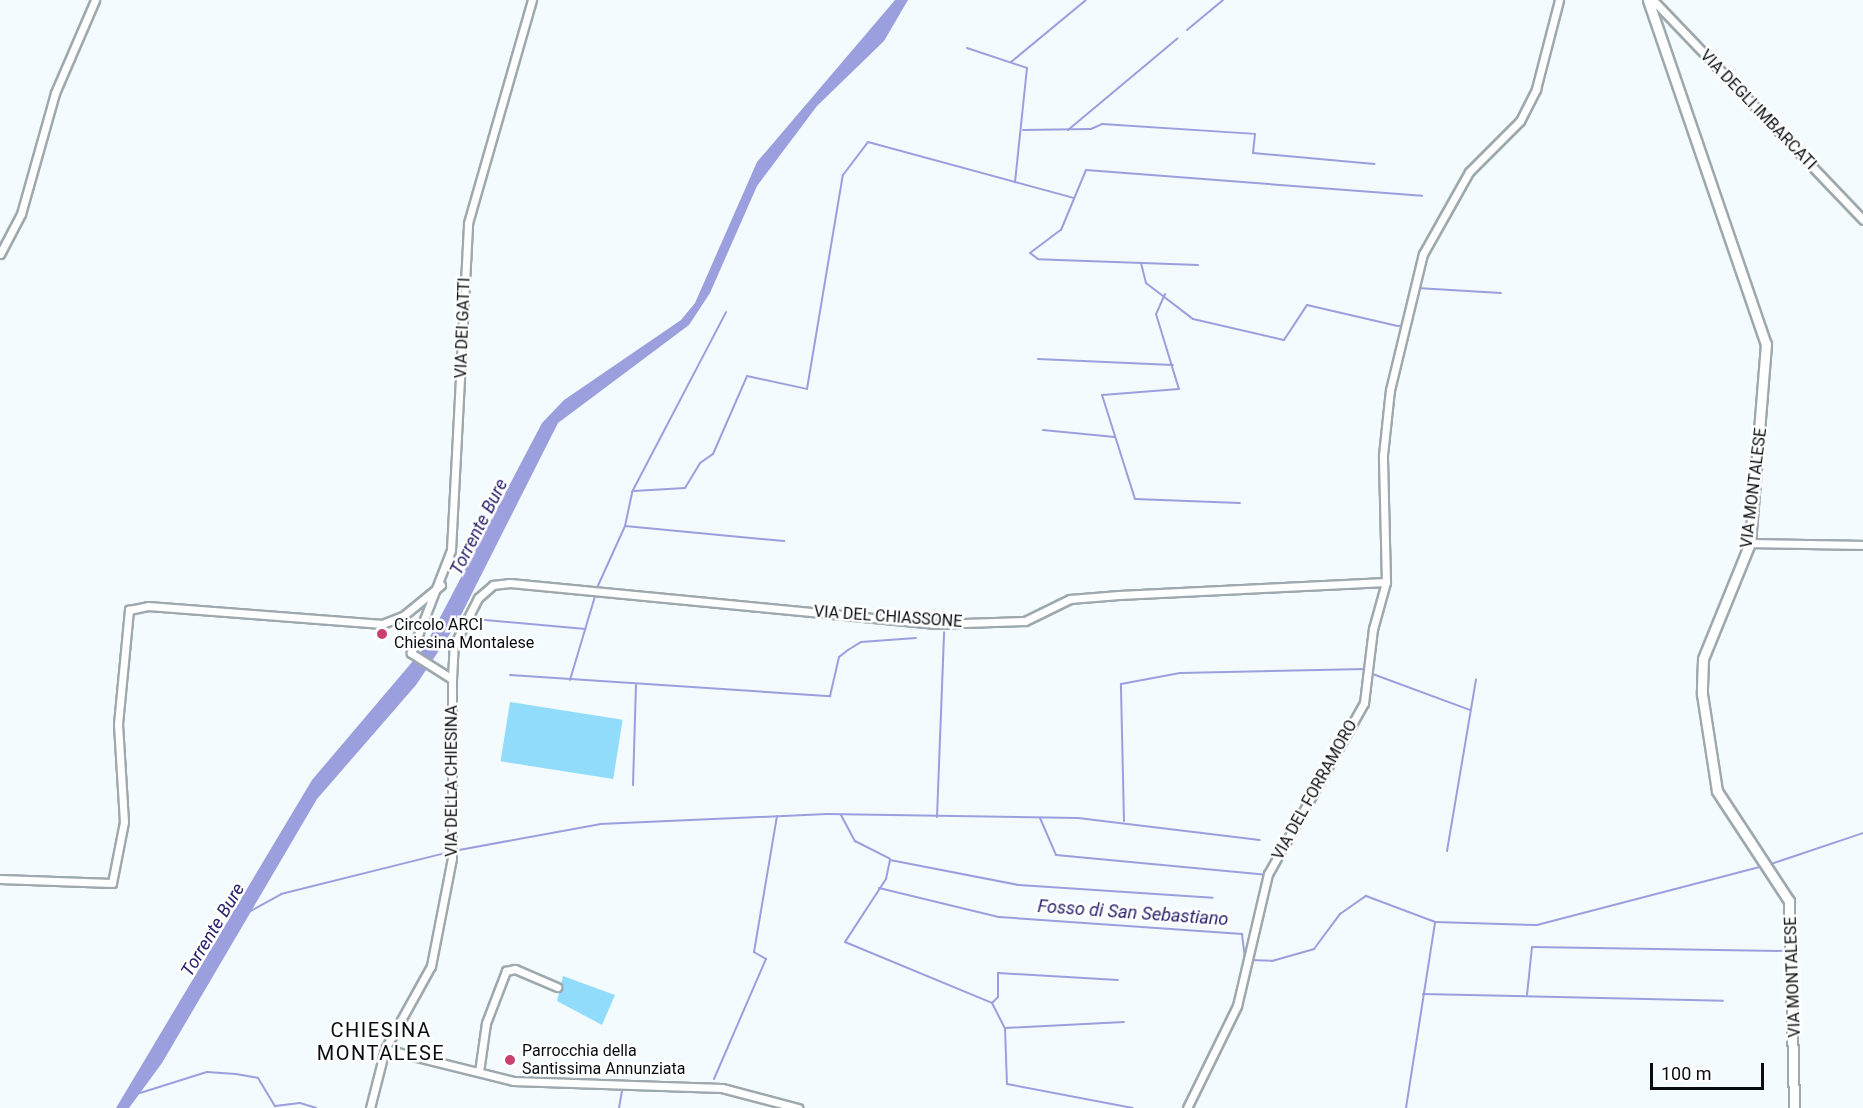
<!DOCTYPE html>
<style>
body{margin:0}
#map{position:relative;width:1863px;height:1108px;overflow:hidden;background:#f4fbfe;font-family:Roboto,sans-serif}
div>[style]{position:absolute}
.green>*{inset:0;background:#91dcfb;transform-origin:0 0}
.water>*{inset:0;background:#9c9fde}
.stream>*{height:2px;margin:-1px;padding:0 1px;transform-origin:1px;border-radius:1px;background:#9c9fde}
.roads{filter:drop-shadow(2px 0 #9da9ae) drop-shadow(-2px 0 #9da9ae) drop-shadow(0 2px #9da9ae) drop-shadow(0 -2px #9da9ae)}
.street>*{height:7px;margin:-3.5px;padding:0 3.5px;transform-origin:3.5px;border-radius:3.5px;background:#fff}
.secondary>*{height:9px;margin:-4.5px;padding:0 4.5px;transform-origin:4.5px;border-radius:4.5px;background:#fff}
.dots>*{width:16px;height:16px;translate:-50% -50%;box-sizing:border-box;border:3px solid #fff;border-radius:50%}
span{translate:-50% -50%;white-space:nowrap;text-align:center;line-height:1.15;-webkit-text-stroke:5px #fff;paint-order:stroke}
.street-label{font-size:16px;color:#090d0f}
.poi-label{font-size:16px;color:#090d0f}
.left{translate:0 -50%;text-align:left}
.water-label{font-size:18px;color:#2a226b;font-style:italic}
.quarter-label{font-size:20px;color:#090d0f;letter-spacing:1.5px}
.scale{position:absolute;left:1650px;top:1063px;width:114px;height:27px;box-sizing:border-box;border:3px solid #090d0f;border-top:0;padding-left:8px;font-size:18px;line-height:21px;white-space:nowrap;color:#090d0f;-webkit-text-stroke:4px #fff;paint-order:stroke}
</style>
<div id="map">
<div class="green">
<div style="left:510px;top:702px;width:114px;height:60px;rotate:9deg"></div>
<div style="clip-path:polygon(563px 976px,615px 995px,602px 1025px,557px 1001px)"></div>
</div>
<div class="water">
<div style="clip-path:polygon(895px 0,908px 0,884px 41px,817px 106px,757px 186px,710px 293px,689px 325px,558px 423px,456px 625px,416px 685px,317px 799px,162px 1063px,129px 1108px,116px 1108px,312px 780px,424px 648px,542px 423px,564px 400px,681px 320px,695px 303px,757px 162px)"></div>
</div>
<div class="stream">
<div style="left:1187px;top:30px;width:47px;rotate:-39.8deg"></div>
<div style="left:967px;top:48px;width:63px;rotate:18.4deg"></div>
<div style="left:1027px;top:68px;width:115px;rotate:96deg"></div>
<div style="left:1011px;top:62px;width:97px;rotate:-39.6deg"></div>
<div style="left:1023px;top:130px;width:68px;rotate:-0.8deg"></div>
<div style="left:1091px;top:129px;width:12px;rotate:-24deg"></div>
<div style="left:1102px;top:124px;width:153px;rotate:3.7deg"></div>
<div style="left:1255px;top:134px;width:19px;rotate:96deg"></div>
<div style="left:1253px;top:153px;width:122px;rotate:5.2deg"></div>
<div style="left:1068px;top:130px;width:143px;rotate:-39.9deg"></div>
<div style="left:1141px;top:263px;width:21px;rotate:76deg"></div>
<div style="left:1146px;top:283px;width:59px;rotate:37.5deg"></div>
<div style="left:1193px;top:319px;width:93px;rotate:13deg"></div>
<div style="left:1284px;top:340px;width:42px;rotate:-56.7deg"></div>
<div style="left:1307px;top:305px;width:93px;rotate:13deg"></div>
<div style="left:1398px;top:326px;width:13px;rotate:-4deg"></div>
<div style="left:1411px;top:325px;width:20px;rotate:-81deg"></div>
<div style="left:1198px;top:265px;width:160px;rotate:-177.9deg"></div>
<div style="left:1038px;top:259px;width:10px;rotate:-143deg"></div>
<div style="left:1030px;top:253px;width:39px;rotate:-37deg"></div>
<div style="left:1061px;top:230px;width:65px;rotate:-67.4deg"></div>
<div style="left:1086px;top:170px;width:337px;rotate:4.4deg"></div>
<div style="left:1417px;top:288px;width:84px;rotate:3.4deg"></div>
<div style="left:1165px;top:294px;width:22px;rotate:114deg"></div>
<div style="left:1156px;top:314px;width:78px;rotate:73deg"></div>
<div style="left:1179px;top:389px;width:77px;rotate:175.5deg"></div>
<div style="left:1102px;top:395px;width:109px;rotate:72.4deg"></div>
<div style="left:1135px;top:499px;width:105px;rotate:2.2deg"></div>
<div style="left:1038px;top:359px;width:135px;rotate:2.5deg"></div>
<div style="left:1043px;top:430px;width:72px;rotate:5.6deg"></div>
<div style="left:634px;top:491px;width:51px;rotate:-3.4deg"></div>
<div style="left:685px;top:488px;width:29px;rotate:-59deg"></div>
<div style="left:700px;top:463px;width:16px;rotate:-35deg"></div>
<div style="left:713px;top:454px;width:85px;rotate:-66.4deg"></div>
<div style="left:747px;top:376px;width:61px;rotate:12.2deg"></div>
<div style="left:807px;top:389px;width:217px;rotate:-80.5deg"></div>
<div style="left:843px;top:175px;width:41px;rotate:-52.9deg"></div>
<div style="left:868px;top:142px;width:213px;rotate:15.2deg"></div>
<div style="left:625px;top:526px;width:160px;rotate:5.4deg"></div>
<div style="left:596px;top:590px;width:70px;rotate:-65.6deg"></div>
<div style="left:625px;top:526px;width:35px;rotate:-78deg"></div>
<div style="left:632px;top:492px;width:203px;rotate:-62.4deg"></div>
<div style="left:474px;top:619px;width:112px;rotate:5.1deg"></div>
<div style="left:1370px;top:673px;width:107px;rotate:20.3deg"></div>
<div style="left:510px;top:675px;width:321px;rotate:3.8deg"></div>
<div style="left:830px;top:696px;width:40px;rotate:-77deg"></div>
<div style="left:839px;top:657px;width:11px;rotate:-38deg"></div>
<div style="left:848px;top:650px;width:15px;rotate:-32deg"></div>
<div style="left:861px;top:642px;width:55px;rotate:-4.2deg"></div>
<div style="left:570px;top:680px;width:88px;rotate:-73.4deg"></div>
<div style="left:633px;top:785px;width:100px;rotate:-88.3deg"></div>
<div style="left:841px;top:815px;width:30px;rotate:62deg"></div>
<div style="left:855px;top:841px;width:39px;rotate:27deg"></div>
<div style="left:937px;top:817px;width:185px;rotate:-87.8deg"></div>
<div style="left:1040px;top:818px;width:40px;rotate:66.6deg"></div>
<div style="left:1056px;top:855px;width:211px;rotate:5.4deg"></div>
<div style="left:1124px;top:821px;width:137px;rotate:-91.3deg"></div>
<div style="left:1121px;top:684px;width:60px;rotate:-10.6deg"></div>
<div style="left:1180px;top:673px;width:186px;rotate:-1.2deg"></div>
<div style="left:459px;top:850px;width:143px;rotate:-10.4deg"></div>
<div style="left:600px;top:824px;width:227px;rotate:-2.5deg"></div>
<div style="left:827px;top:814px;width:251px;rotate:0.9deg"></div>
<div style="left:1078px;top:818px;width:183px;rotate:6.9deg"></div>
<div style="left:1447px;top:851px;width:174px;rotate:-80.4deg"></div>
<div style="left:890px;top:860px;width:19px;rotate:102deg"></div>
<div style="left:886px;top:879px;width:75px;rotate:123.1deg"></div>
<div style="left:845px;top:942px;width:159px;rotate:22.5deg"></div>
<div style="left:992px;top:1003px;width:28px;rotate:63deg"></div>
<div style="left:1005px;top:1028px;width:56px;rotate:88deg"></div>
<div style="left:1007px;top:1084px;width:128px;rotate:10.8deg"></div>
<div style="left:890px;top:860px;width:131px;rotate:11deg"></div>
<div style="left:1019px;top:885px;width:194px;rotate:3.8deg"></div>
<div style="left:1768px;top:865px;width:100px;rotate:-18.6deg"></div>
<div style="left:879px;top:888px;width:123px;rotate:13.6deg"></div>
<div style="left:999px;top:917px;width:244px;rotate:4deg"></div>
<div style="left:1242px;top:934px;width:23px;rotate:83deg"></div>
<div style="left:249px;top:912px;width:37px;rotate:-29deg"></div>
<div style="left:281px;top:894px;width:170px;rotate:-14deg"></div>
<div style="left:1249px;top:960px;width:23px;rotate:2deg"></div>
<div style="left:1272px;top:961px;width:44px;rotate:-15.9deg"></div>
<div style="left:1314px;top:949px;width:44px;rotate:-53.4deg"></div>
<div style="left:1340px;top:914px;width:32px;rotate:-35deg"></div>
<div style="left:1366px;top:896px;width:74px;rotate:20.6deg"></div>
<div style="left:1435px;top:922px;width:102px;rotate:1.7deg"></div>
<div style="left:1537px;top:925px;width:234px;rotate:-14.6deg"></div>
<div style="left:1423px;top:994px;width:300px;rotate:1.3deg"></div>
<div style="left:1527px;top:995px;width:48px;rotate:-84.1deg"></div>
<div style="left:1532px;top:947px;width:254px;rotate:0.9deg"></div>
<div style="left:992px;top:1003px;width:8px;rotate:-45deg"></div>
<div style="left:998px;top:997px;width:24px;rotate:-90deg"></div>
<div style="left:998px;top:973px;width:120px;rotate:3.3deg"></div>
<div style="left:1005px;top:1028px;width:119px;rotate:-2.9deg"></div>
<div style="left:714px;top:1079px;width:131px;rotate:-66.6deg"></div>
<div style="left:766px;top:959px;width:14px;rotate:-150deg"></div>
<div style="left:754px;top:952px;width:138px;rotate:-80.4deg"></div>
<div style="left:140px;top:1093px;width:70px;rotate:-17.4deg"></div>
<div style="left:207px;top:1072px;width:29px;rotate:4deg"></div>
<div style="left:236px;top:1074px;width:22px;rotate:10deg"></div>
<div style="left:258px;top:1078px;width:33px;rotate:59deg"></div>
<div style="left:275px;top:1106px;width:25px;rotate:-7deg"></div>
<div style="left:300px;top:1103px;width:17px;rotate:17deg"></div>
<div style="left:619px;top:1108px;width:17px;rotate:-80deg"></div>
<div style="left:1406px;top:1108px;width:188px;rotate:-81.1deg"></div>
</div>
<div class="roads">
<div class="street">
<div style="left:1653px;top:0;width:304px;rotate:46.3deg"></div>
<div style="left:0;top:254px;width:45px;rotate:-62.3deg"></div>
<div style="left:21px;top:214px;width:126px;rotate:-74.3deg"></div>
<div style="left:55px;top:93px;width:101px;rotate:-66.7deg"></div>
<div style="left:1750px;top:543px;width:113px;rotate:1deg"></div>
<div style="left:452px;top:679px;width:34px;rotate:-87deg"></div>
<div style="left:454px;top:645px;width:53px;rotate:-62.9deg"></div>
<div style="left:478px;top:598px;width:20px;rotate:-41deg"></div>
<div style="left:493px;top:585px;width:17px;rotate:-7deg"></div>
<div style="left:510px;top:583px;width:425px;rotate:5.5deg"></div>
<div style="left:933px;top:624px;width:92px;rotate:-1.9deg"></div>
<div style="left:1025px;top:621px;width:50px;rotate:-26.1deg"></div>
<div style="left:1070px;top:599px;width:49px;rotate:-4.7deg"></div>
<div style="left:1119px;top:595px;width:267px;rotate:-2.8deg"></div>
<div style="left:0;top:879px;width:112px;rotate:2deg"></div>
<div style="left:112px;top:883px;width:62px;rotate:-78.9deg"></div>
<div style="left:124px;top:822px;width:98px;rotate:-93.5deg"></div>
<div style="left:118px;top:724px;width:115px;rotate:-84.5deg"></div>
<div style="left:129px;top:610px;width:19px;rotate:-12deg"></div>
<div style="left:148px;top:606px;width:235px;rotate:4.4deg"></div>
<div style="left:382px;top:624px;width:22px;rotate:-21deg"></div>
<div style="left:403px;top:616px;width:49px;rotate:-39.2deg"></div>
<div style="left:385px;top:1049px;width:132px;rotate:14deg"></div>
<div style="left:513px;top:1081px;width:209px;rotate:1.9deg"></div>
<div style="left:722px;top:1088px;width:79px;rotate:14.7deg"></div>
<div style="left:479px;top:1072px;width:49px;rotate:-81.9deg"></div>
<div style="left:486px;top:1023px;width:56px;rotate:-69deg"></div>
<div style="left:506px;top:971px;width:9px;rotate:-13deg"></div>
<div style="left:515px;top:969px;width:46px;rotate:23.2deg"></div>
<div style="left:370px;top:1108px;width:61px;rotate:-75.7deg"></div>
<div style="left:385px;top:1049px;width:95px;rotate:-61deg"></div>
<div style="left:431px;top:966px;width:110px;rotate:-79deg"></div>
<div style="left:452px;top:858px;width:179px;rotate:-90deg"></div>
<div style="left:452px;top:679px;width:49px;rotate:-147.6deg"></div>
<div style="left:411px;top:653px;width:110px;rotate:-68.8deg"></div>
<div style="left:451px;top:550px;width:327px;rotate:-87deg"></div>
<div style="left:468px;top:223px;width:232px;rotate:-74deg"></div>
<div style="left:1187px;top:1108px;width:114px;rotate:-63.9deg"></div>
<div style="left:1237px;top:1006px;width:136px;rotate:-76.8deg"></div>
<div style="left:1268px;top:874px;width:196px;rotate:-60.7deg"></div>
<div style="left:1364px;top:703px;width:75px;rotate:-83.1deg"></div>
<div style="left:1373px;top:629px;width:49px;rotate:-74.5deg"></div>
<div style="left:1386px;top:582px;width:127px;rotate:-91.4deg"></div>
<div style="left:1383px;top:455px;width:65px;rotate:-83.9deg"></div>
<div style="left:1390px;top:390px;width:140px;rotate:-76.4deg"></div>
<div style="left:1423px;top:254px;width:94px;rotate:-60.7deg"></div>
<div style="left:1469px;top:172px;width:72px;rotate:-45deg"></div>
<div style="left:1520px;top:121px;width:36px;rotate:-63deg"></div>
<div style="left:1536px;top:89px;width:92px;rotate:-75.5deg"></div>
</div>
<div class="secondary">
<div style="left:1648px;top:0;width:364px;rotate:71.1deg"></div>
<div style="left:1766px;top:344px;width:200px;rotate:94.6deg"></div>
<div style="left:1750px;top:543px;width:125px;rotate:112.1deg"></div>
<div style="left:1703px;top:659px;width:35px;rotate:92deg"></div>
<div style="left:1702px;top:694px;width:98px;rotate:81.2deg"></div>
<div style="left:1717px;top:791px;width:131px;rotate:56.8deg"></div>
<div style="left:1789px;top:901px;width:207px;rotate:88.6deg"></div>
</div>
</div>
<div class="dots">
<div style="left:382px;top:634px;background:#cb3e6e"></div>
<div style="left:510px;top:1060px;background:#cb3e6e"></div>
</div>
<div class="street-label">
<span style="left:1758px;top:110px;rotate:46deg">VIA DEGLI IMBARCATI</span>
<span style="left:463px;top:328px;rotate:-88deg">VIA DEI GATTI</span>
<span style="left:1754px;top:488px;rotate:-83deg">VIA MONTALESE</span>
<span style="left:888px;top:617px;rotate:4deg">VIA DEL CHIASSONE</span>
<span style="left:452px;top:781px;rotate:-90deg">VIA DELLA CHIESINA</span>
<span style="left:1315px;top:790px;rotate:-61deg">VIA DEL FORRAMORO</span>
<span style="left:1793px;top:977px;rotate:-92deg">VIA MONTALESE</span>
</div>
<div class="poi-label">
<span class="left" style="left:394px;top:634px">Circolo ARCI<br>Chiesina Montalese</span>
<span class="left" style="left:522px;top:1060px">Parrocchia della<br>Santissima Annunziata</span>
</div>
<div class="water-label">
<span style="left:479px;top:527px;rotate:-63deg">Torrente Bure</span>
<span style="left:1133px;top:913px;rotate:4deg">Fosso di San Sebastiano</span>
<span style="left:213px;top:930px;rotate:-59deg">Torrente Bure</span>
</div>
<div class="quarter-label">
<span style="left:381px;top:1042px">CHIESINA<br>MONTALESE</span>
</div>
<div class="scale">100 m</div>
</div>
